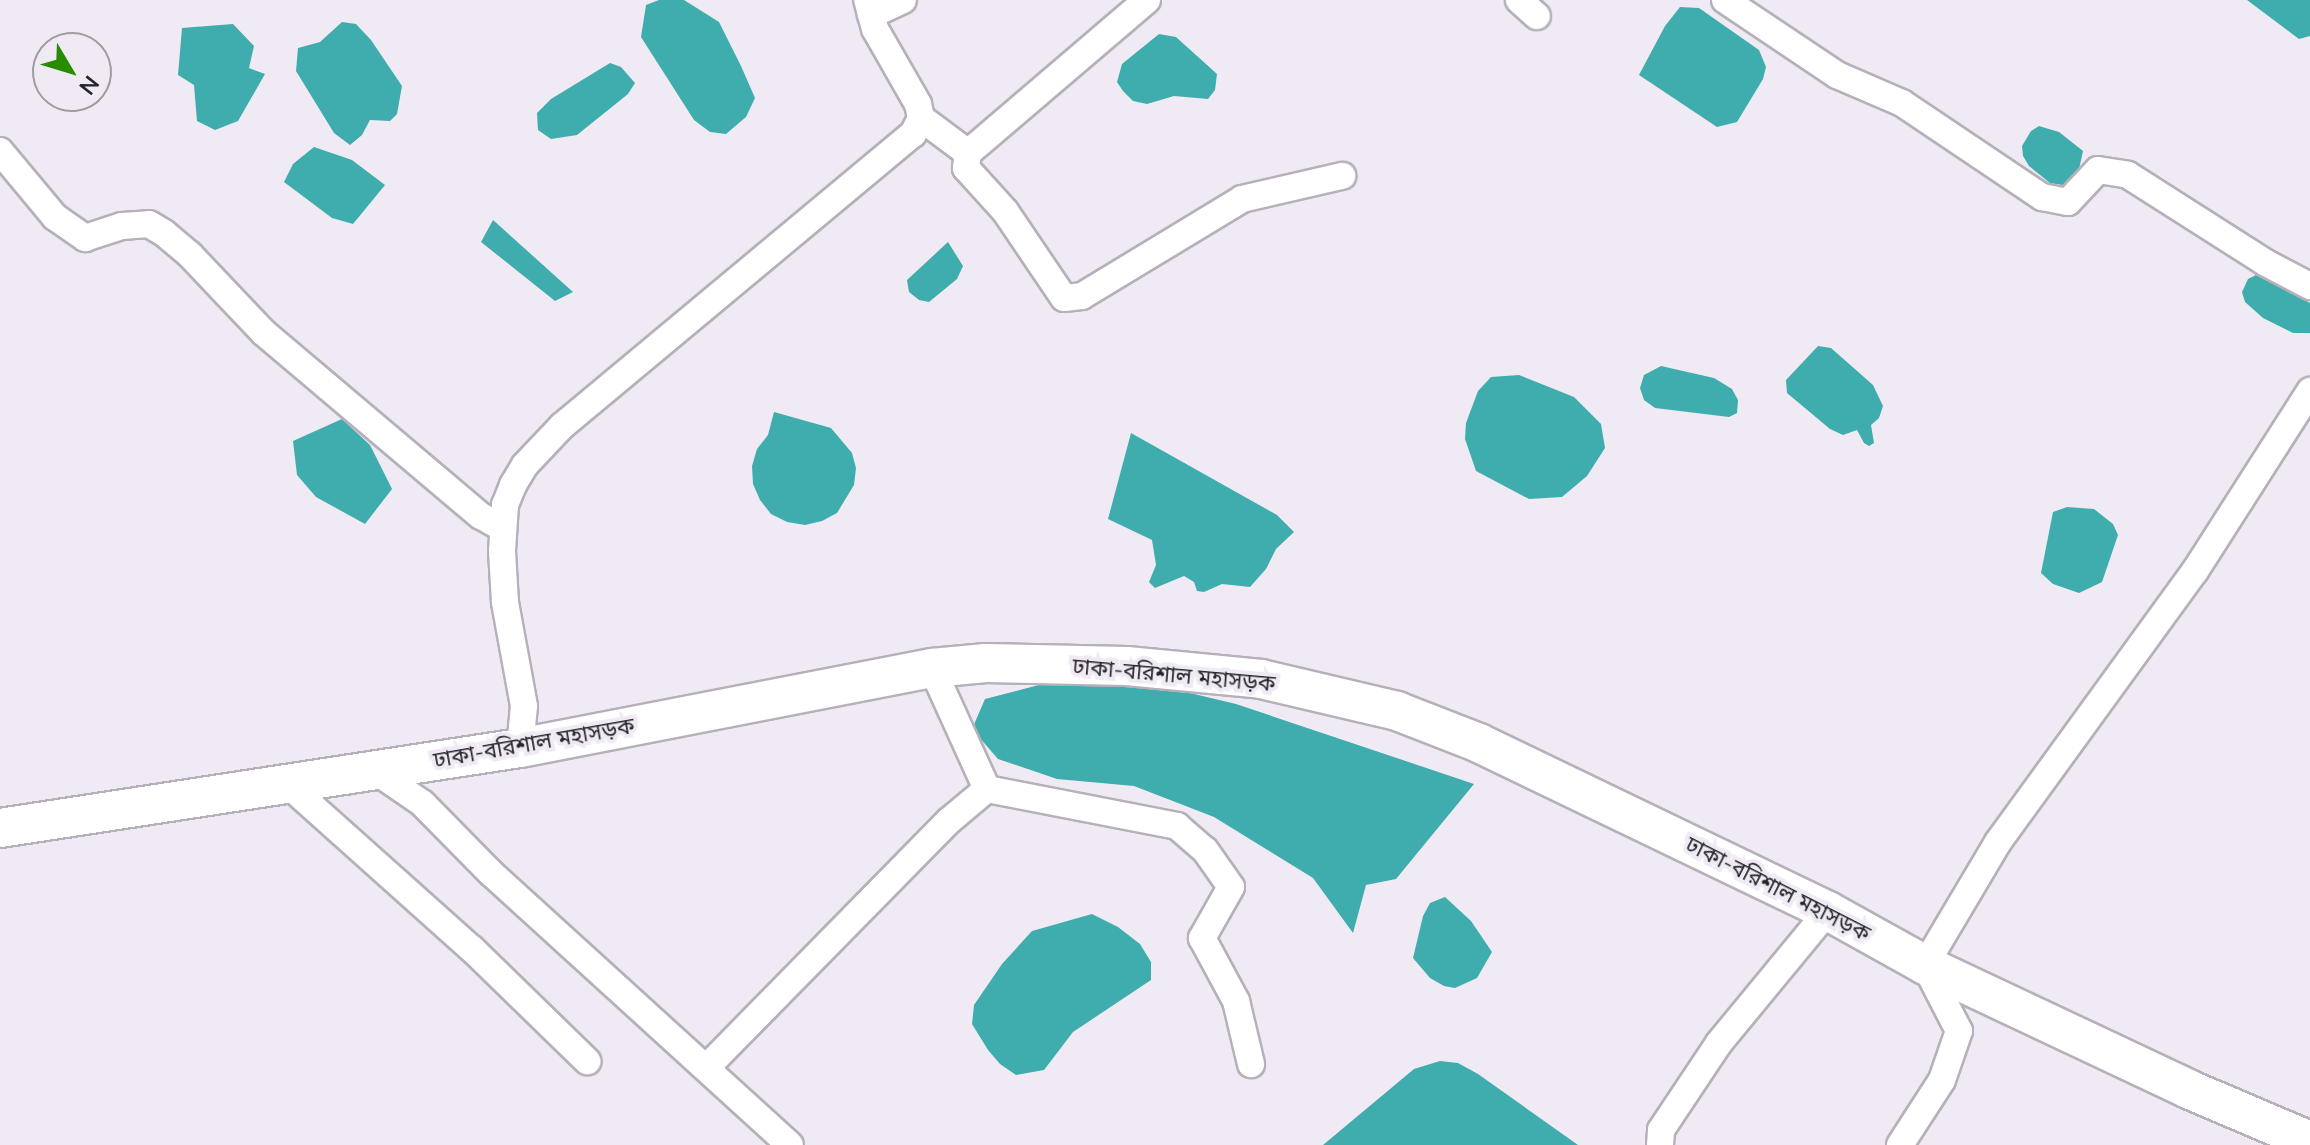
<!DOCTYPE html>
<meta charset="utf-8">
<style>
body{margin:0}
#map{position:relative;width:2310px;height:1145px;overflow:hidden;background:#f0eaf4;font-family:Mulish,"Noto Sans Bengali",sans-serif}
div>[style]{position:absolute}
.water>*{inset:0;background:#3fadae}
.roads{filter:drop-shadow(2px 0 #b6b0ba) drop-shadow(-2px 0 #b6b0ba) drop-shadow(0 2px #b6b0ba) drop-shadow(0 -2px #b6b0ba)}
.minor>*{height:26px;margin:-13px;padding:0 13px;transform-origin:13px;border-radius:13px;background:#fff}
.highway>*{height:38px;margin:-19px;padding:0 19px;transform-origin:19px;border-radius:19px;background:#fff}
span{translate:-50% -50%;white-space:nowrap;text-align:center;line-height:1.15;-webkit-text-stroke:8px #f0eaf4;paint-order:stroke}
.street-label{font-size:22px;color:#272529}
.north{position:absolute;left:32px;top:32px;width:80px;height:80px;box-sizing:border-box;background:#f0eaf4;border:2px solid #a09ba3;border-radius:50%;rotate:128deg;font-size:22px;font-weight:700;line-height:32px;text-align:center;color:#272529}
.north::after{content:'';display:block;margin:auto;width:28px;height:36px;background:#288c01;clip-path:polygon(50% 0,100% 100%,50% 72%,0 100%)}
</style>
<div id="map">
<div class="water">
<div style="clip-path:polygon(659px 0,684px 0,719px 22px,741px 66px,755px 98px,746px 117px,726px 134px,710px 132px,694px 120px,641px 37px,646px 5px)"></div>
<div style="clip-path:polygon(2247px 0,2310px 0,2310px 36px,2299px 39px)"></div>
<div style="clip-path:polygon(1680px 7px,1699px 8px,1759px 50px,1766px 67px,1763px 79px,1737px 122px,1717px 127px,1639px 75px,1665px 26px)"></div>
<div style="clip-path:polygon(342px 22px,356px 24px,371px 40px,402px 86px,397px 114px,390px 121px,370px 120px,362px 135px,350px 145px,334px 133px,296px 71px,298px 48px,320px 42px)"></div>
<div style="clip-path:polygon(233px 24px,254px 46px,249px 68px,265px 74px,238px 121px,215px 130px,197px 121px,194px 85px,178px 75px,182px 28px)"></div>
<div style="clip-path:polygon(1159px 34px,1176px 37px,1217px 74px,1215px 90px,1208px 99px,1174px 96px,1147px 104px,1133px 101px,1123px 91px,1117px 82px,1122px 64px)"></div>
<div style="clip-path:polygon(610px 63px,621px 67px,635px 83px,628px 94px,577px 135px,551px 139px,538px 130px,537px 113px,551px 99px)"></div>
<div style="clip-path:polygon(2039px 126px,2059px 132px,2083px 151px,2078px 174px,2069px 186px,2050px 183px,2029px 166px,2023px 156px,2022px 146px,2031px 131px)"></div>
<div style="clip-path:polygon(314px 147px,352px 160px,385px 185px,353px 224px,332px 218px,284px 182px,293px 164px)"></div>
<div style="clip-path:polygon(493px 220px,573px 292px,555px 301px,481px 242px)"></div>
<div style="clip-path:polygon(948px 242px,963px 266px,957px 279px,929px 302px,919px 300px,909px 292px,907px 280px)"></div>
<div style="clip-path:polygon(2258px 274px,2310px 303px,2310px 333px,2293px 333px,2263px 318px,2245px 302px,2242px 292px,2248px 279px)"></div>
<div style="clip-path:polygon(1818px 346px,1831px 348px,1873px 385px,1883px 406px,1879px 418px,1871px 425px,1874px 443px,1869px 446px,1864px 443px,1857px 430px,1843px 435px,1830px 429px,1787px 393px,1786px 380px)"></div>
<div style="clip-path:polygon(1661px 366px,1714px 378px,1732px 389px,1738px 400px,1737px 413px,1729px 417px,1655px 408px,1644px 400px,1640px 388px,1644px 375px)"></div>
<div style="clip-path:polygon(1519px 375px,1574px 397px,1601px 424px,1605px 448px,1587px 476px,1562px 497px,1529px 499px,1476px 471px,1465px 439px,1466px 423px,1478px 391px,1491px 377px)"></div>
<div style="clip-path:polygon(774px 412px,831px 428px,852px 453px,856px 468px,854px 485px,837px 513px,822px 521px,805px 525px,787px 522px,771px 514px,760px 500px,753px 484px,752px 466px,757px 449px,768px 435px)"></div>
<div style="clip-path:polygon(342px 419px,370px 445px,392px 489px,365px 524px,316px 497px,297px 475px,293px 441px)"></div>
<div style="clip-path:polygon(1131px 433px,1277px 515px,1294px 532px,1276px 549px,1266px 569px,1250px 587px,1222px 584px,1204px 592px,1197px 591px,1194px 582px,1184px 576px,1155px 588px,1149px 582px,1156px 565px,1152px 540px,1108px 519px)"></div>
<div style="clip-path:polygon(2067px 507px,2094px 509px,2113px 524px,2118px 535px,2102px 582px,2079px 593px,2053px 584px,2041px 573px,2053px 512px)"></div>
<div style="clip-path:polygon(1058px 680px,1169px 688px,1236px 704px,1474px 784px,1396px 879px,1366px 885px,1353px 933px,1313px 878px,1214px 817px,1134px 786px,1057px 779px,998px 759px,972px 729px,985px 699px)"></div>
<div style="clip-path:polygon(1445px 897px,1471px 921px,1492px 952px,1477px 978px,1455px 988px,1444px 986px,1430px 978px,1413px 958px,1423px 916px,1430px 903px)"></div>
<div style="clip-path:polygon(1092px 914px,1118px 927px,1140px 944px,1151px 962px,1151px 980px,1073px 1032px,1044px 1070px,1016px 1075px,1000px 1064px,988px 1050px,972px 1024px,974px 1005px,1002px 964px,1032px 931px)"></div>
<div style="clip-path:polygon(1440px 1061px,1458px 1063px,1478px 1074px,1578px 1145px,1323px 1145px,1414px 1069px)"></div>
</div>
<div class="roads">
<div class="minor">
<div style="left:1147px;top:0;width:235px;rotate:139.5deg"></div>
<div style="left:968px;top:153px;width:15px;rotate:98deg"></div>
<div style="left:966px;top:168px;width:58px;rotate:47.8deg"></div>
<div style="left:1005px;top:211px;width:105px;rotate:55.9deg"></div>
<div style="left:1064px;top:298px;width:18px;rotate:-6deg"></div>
<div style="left:1082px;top:296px;width:187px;rotate:-31.2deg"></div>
<div style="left:1242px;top:199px;width:103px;rotate:-13deg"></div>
<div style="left:1519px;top:0;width:24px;rotate:42deg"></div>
<div style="left:1725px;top:0;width:135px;rotate:33.8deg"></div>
<div style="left:1837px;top:75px;width:71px;rotate:23.3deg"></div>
<div style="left:1902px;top:103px;width:169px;rotate:33.9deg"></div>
<div style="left:2042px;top:197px;width:26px;rotate:11deg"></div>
<div style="left:2068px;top:202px;width:44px;rotate:-46.8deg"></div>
<div style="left:2098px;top:170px;width:30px;rotate:9deg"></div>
<div style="left:2128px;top:175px;width:164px;rotate:32.5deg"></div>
<div style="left:2266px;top:263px;width:50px;rotate:27.6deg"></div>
<div style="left:871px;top:15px;width:35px;rotate:-25deg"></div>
<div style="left:921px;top:118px;width:59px;rotate:36.7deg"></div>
<div style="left:0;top:151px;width:86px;rotate:50.2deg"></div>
<div style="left:55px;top:217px;width:37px;rotate:35deg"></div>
<div style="left:85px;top:238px;width:39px;rotate:-18deg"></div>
<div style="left:122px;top:226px;width:27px;rotate:-4deg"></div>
<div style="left:149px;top:224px;width:17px;rotate:31deg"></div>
<div style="left:164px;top:233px;width:34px;rotate:40deg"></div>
<div style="left:190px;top:255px;width:106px;rotate:46.5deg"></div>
<div style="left:263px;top:332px;width:285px;rotate:40.2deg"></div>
<div style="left:481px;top:516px;width:25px;rotate:29deg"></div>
<div style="left:932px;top:668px;width:133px;rotate:65.6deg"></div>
<div style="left:520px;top:748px;width:42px;rotate:-84.6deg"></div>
<div style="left:524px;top:706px;width:106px;rotate:-100.4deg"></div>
<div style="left:505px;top:602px;width:51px;rotate:-93.4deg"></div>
<div style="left:502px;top:551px;width:46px;rotate:-86.3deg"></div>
<div style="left:505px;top:505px;width:22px;rotate:-68deg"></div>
<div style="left:513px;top:485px;width:23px;rotate:-59deg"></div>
<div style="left:525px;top:465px;width:54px;rotate:-46.5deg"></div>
<div style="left:562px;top:426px;width:457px;rotate:-39.8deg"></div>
<div style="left:913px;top:134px;width:18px;rotate:-63deg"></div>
<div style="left:921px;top:118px;width:14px;rotate:-102deg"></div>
<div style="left:918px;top:104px;width:86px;rotate:-119.8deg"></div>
<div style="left:875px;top:29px;width:30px;rotate:-105deg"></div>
<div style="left:374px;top:770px;width:58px;rotate:34.5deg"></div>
<div style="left:422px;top:803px;width:98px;rotate:45.4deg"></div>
<div style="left:491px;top:873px;width:404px;rotate:42.3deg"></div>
<div style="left:285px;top:782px;width:251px;rotate:41.8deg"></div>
<div style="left:472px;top:949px;width:161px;rotate:44.2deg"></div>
<div style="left:987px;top:789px;width:194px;rotate:11deg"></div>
<div style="left:1177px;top:826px;width:37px;rotate:41deg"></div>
<div style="left:1205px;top:850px;width:45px;rotate:54.9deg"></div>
<div style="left:1231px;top:887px;width:59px;rotate:119.6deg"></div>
<div style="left:1202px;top:938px;width:72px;rotate:61.6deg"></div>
<div style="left:1236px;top:1001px;width:65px;rotate:76.6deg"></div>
<div style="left:707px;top:1067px;width:346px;rotate:-45.5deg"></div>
<div style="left:950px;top:820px;width:48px;rotate:-40deg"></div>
<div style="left:1660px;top:1145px;width:15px;rotate:-86deg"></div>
<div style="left:1661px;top:1130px;width:105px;rotate:-56.3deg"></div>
<div style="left:1719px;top:1043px;width:171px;rotate:-50.5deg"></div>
<div style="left:1900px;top:1145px;width:77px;rotate:-57.1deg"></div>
<div style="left:1942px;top:1080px;width:52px;rotate:-70.9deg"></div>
<div style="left:1959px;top:1031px;width:74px;rotate:-117.3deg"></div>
<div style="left:1925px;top:965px;width:143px;rotate:-59.3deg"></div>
<div style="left:1998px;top:842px;width:335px;rotate:-54deg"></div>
<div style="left:2195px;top:571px;width:214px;rotate:-57.4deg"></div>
</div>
<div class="highway">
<div style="left:0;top:828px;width:526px;rotate:-8.75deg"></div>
<div style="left:520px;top:748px;width:420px;rotate:-11deg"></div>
<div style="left:932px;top:668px;width:54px;rotate:-5.3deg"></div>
<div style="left:986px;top:663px;width:141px;rotate:1.2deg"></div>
<div style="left:1127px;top:666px;width:135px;rotate:5.5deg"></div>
<div style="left:1261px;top:679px;width:140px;rotate:13.2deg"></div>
<div style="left:1397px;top:711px;width:88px;rotate:21.3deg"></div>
<div style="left:1479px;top:743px;width:387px;rotate:25.7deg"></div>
<div style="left:1828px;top:911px;width:111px;rotate:29.1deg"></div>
<div style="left:1925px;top:965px;width:291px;rotate:25.2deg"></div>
<div style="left:2188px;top:1089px;width:133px;rotate:23.1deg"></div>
</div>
</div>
<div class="street-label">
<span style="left:1174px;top:675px;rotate:5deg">ঢাকা-বরিশাল মহাসড়ক</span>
<span style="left:534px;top:743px;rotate:-10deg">ঢাকা-বরিশাল মহাসড়ক</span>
<span style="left:1778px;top:889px;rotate:27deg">ঢাকা-বরিশাল মহাসড়ক</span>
</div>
<div class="north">N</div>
</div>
